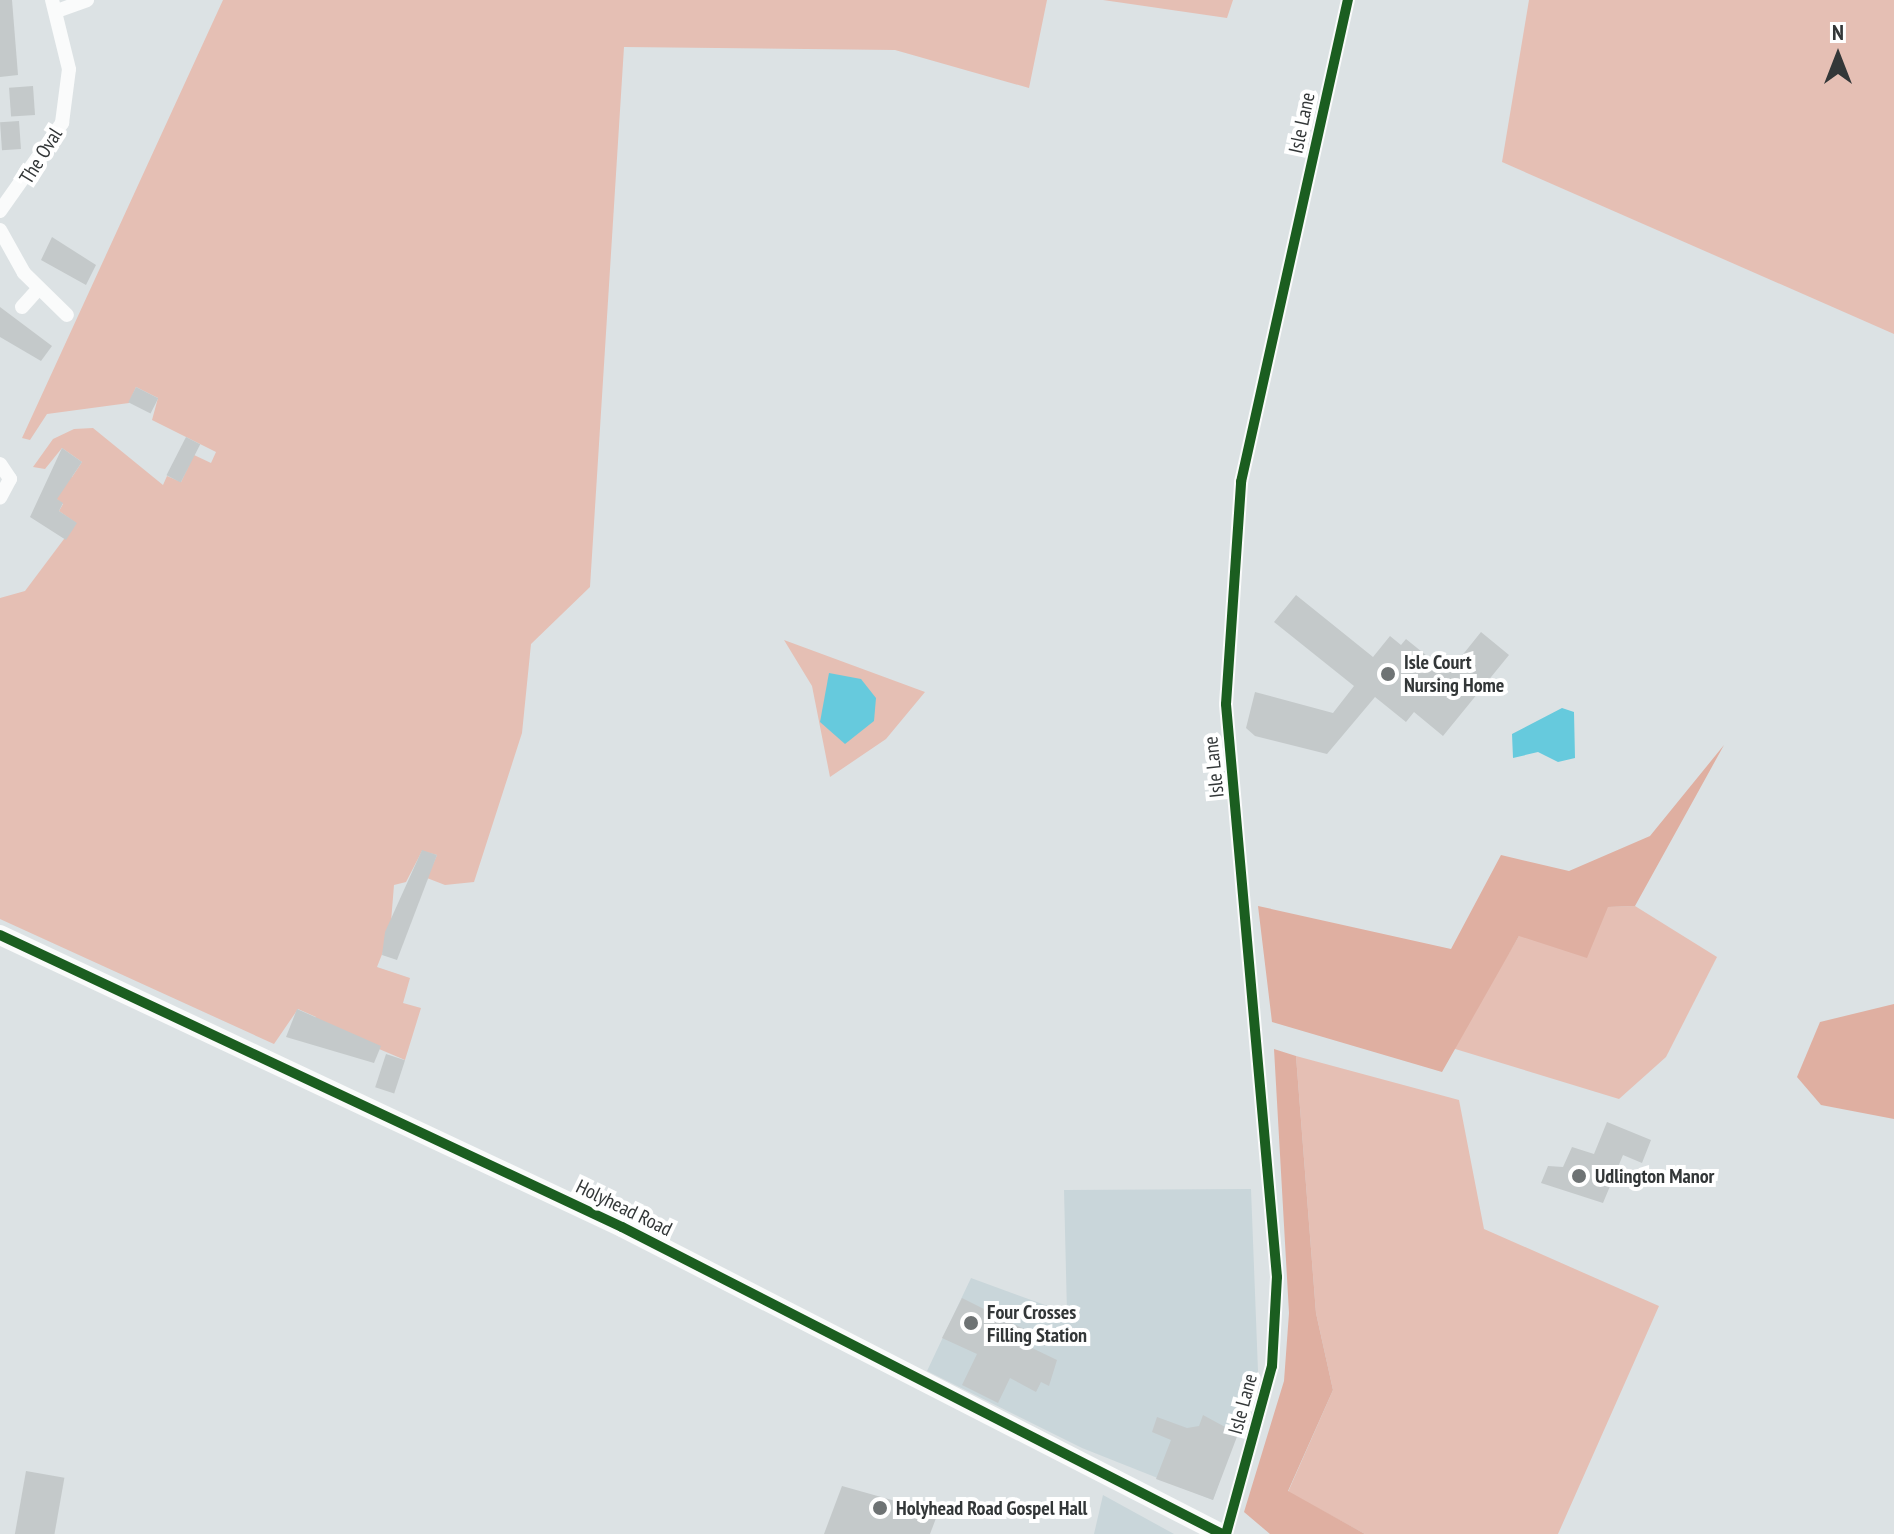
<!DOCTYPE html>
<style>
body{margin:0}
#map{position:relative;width:1894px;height:1534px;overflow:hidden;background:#dce2e4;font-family:"PT Sans Narrow",sans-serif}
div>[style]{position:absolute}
.built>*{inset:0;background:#c9d6da}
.green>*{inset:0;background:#e5bfb4}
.forest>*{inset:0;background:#dfafa1}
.water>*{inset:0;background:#66cadd}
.building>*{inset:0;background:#c4c9ca;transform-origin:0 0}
.minor>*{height:14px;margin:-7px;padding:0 7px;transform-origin:7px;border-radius:7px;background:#fafbfb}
.secondary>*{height:20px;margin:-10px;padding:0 10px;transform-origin:10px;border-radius:10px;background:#fafbfb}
.cycleway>*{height:10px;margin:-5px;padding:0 5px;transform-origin:5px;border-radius:5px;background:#1b5e20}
.dots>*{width:22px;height:22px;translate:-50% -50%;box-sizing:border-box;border:4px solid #fff;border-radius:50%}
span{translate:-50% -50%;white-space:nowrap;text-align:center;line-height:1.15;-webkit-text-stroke:8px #fff;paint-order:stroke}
.street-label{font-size:20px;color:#333738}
.poi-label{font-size:20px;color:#333738;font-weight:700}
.left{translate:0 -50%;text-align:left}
.north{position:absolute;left:1798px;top:16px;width:80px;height:80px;-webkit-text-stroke:6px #fff;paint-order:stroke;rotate:0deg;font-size:22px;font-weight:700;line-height:32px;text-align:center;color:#333738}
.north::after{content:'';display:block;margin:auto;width:28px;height:36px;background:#333738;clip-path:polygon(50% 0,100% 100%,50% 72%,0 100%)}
</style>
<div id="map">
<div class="built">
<div style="clip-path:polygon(1251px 1189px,1258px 1371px,1213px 1500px,1082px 1448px,927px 1371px,971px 1278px,1067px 1313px,1064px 1190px)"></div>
<div style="clip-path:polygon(1103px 1495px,1174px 1534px,1094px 1534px)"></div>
</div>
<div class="green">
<div style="clip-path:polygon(223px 0,1047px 0,1029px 88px,895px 50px,624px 47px,590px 587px,531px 644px,522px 733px,474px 882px,445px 885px,427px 878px,437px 855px,422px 851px,406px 882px,394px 885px,390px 934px,377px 967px,410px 978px,403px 1003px,421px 1008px,405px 1060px,332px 1029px,309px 1034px,316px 1017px,298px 1009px,274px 1044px,0 919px,0 598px,25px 591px,76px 523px,59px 511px,63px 504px,55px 498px,65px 473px,72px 477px,82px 462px,62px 448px,45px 469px,33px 467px,53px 439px,74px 429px,93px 428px,163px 485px,167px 476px,181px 482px,194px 455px,211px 463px,216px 452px,152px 420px,158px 398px,136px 387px,129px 403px,47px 414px,30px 440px,22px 438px)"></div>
<div style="clip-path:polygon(1103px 0,1233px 0,1227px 18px)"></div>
<div style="clip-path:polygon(1529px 0,1894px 0,1894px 334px,1502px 162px)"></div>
<div style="clip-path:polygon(784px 640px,925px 692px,886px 739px,830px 777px,812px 686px)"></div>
<div style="clip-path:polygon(1635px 906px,1717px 957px,1666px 1057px,1619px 1099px,1452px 1048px,1519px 936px,1608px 907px)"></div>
<div style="clip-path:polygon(1296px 1056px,1459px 1100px,1484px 1229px,1659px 1306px,1558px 1534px,1365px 1534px,1288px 1492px,1333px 1390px,1316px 1313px)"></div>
</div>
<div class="forest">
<div style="clip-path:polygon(1724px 745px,1635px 906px,1608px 907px,1587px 958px,1519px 936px,1442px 1072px,1272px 1022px,1258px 906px,1451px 949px,1501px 855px,1569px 871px,1650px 836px)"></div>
<div style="clip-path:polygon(1894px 1004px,1894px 1119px,1821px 1105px,1797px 1077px,1820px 1022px)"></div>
<div style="clip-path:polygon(1274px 1049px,1296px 1056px,1316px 1313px,1333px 1390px,1288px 1491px,1365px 1534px,1270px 1534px,1244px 1512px,1284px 1381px,1289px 1313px)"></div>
</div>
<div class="water">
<div style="clip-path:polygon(829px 673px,861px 679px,876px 698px,874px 721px,845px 744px,820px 722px)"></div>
<div style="clip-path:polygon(1562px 708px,1574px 712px,1575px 758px,1558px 762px,1538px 752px,1513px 758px,1512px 734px)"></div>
</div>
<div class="building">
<div style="clip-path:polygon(0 0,12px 0,18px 75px,0 77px)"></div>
<div style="left:33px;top:86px;width:29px;height:24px;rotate:86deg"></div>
<div style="left:19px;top:121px;width:28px;height:19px;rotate:86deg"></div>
<div style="clip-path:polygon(52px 237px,96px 265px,86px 285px,41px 260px)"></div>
<div style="clip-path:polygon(0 307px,52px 346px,41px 361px,0 337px)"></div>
<div style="left:136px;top:387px;width:25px;height:17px;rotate:27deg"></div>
<div style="left:186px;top:437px;width:16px;height:43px;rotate:27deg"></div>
<div style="clip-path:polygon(62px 448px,82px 462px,57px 499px,63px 503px,59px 511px,77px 523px,66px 540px,30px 517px)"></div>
<div style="clip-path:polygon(1296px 595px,1373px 657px,1390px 636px,1401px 645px,1406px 639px,1448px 673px,1481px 632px,1509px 655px,1443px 736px,1414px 712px,1406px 722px,1375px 697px,1327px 754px,1255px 736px,1246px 728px,1255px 692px,1333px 713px,1354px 686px,1274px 622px)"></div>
<div style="clip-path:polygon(422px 850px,437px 855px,397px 960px,382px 955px,385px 932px)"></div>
<div style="clip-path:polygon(297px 1009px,381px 1046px,374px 1063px,286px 1037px)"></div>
<div style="left:386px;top:1054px;width:20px;height:35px;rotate:18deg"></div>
<div style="clip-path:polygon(1607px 1122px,1651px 1140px,1642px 1163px,1623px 1155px,1603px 1203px,1541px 1183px,1548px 1166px,1563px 1167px,1572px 1147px,1594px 1154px)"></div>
<div style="clip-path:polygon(962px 1298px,1038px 1336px,1032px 1348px,1057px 1360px,1049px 1386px,1041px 1382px,1036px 1392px,1010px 1378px,998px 1403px,962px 1385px,977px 1354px,942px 1338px)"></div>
<div style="clip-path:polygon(1203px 1415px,1238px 1434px,1213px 1500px,1156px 1479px,1171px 1440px,1152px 1432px,1157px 1417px,1187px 1428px,1199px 1426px)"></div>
<div style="left:26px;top:1471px;width:39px;height:64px;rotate:10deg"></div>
<div style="clip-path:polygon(842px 1486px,938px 1513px,930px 1534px,824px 1534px)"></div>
</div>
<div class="minor">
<div style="left:57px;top:11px;width:32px;rotate:-20deg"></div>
<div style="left:0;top:211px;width:108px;rotate:-54.8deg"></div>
<div style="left:62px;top:123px;width:54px;rotate:-82.6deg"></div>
<div style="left:69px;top:69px;width:71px;rotate:-103.8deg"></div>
<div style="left:0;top:230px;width:49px;rotate:60.8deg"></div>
<div style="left:24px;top:273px;width:60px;rotate:44.3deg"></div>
<div style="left:22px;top:307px;width:25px;rotate:-48deg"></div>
<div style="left:0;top:464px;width:18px;rotate:56deg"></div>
<div style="left:10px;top:479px;width:21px;rotate:118deg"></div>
<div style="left:1226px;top:1534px;width:174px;rotate:-74.7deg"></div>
<div style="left:1272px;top:1366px;width:89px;rotate:-86.8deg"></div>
<div style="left:1277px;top:1277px;width:575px;rotate:-95.09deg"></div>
<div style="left:1226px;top:704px;width:223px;rotate:-86.1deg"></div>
<div style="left:1241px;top:482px;width:494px;rotate:-77.5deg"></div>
</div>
<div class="secondary">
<div style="left:0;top:935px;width:687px;rotate:25.15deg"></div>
<div style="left:622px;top:1227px;width:674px;rotate:27.1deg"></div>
</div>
<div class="cycleway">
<div style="left:0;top:935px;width:687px;rotate:25.15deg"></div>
<div style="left:622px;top:1227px;width:674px;rotate:27.1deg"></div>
<div style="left:1226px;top:1534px;width:174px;rotate:-74.7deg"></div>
<div style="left:1272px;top:1366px;width:89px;rotate:-86.8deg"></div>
<div style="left:1277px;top:1277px;width:575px;rotate:-95.09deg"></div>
<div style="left:1226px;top:704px;width:223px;rotate:-86.1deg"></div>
<div style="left:1241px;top:482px;width:494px;rotate:-77.5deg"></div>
</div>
<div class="dots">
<div style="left:1388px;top:674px;background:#6e7374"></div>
<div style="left:1579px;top:1176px;background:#6e7374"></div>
<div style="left:971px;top:1323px;background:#6e7374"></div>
<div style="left:880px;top:1508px;background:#6e7374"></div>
</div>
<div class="street-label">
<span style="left:1302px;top:123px;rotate:-78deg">Isle Lane</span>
<span style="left:41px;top:156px;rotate:-58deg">The Oval</span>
<span style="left:1214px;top:767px;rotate:-96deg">Isle Lane</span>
<span style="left:624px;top:1208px;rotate:26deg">Holyhead Road</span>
<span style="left:1243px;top:1404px;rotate:-75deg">Isle Lane</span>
</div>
<div class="poi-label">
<span class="left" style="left:1404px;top:674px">Isle Court<br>Nursing Home</span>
<span class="left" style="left:1595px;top:1176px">Udlington Manor</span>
<span class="left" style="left:987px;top:1324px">Four Crosses<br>Filling Station</span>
<span class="left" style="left:896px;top:1508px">Holyhead Road Gospel Hall</span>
</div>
<div class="north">N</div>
</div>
